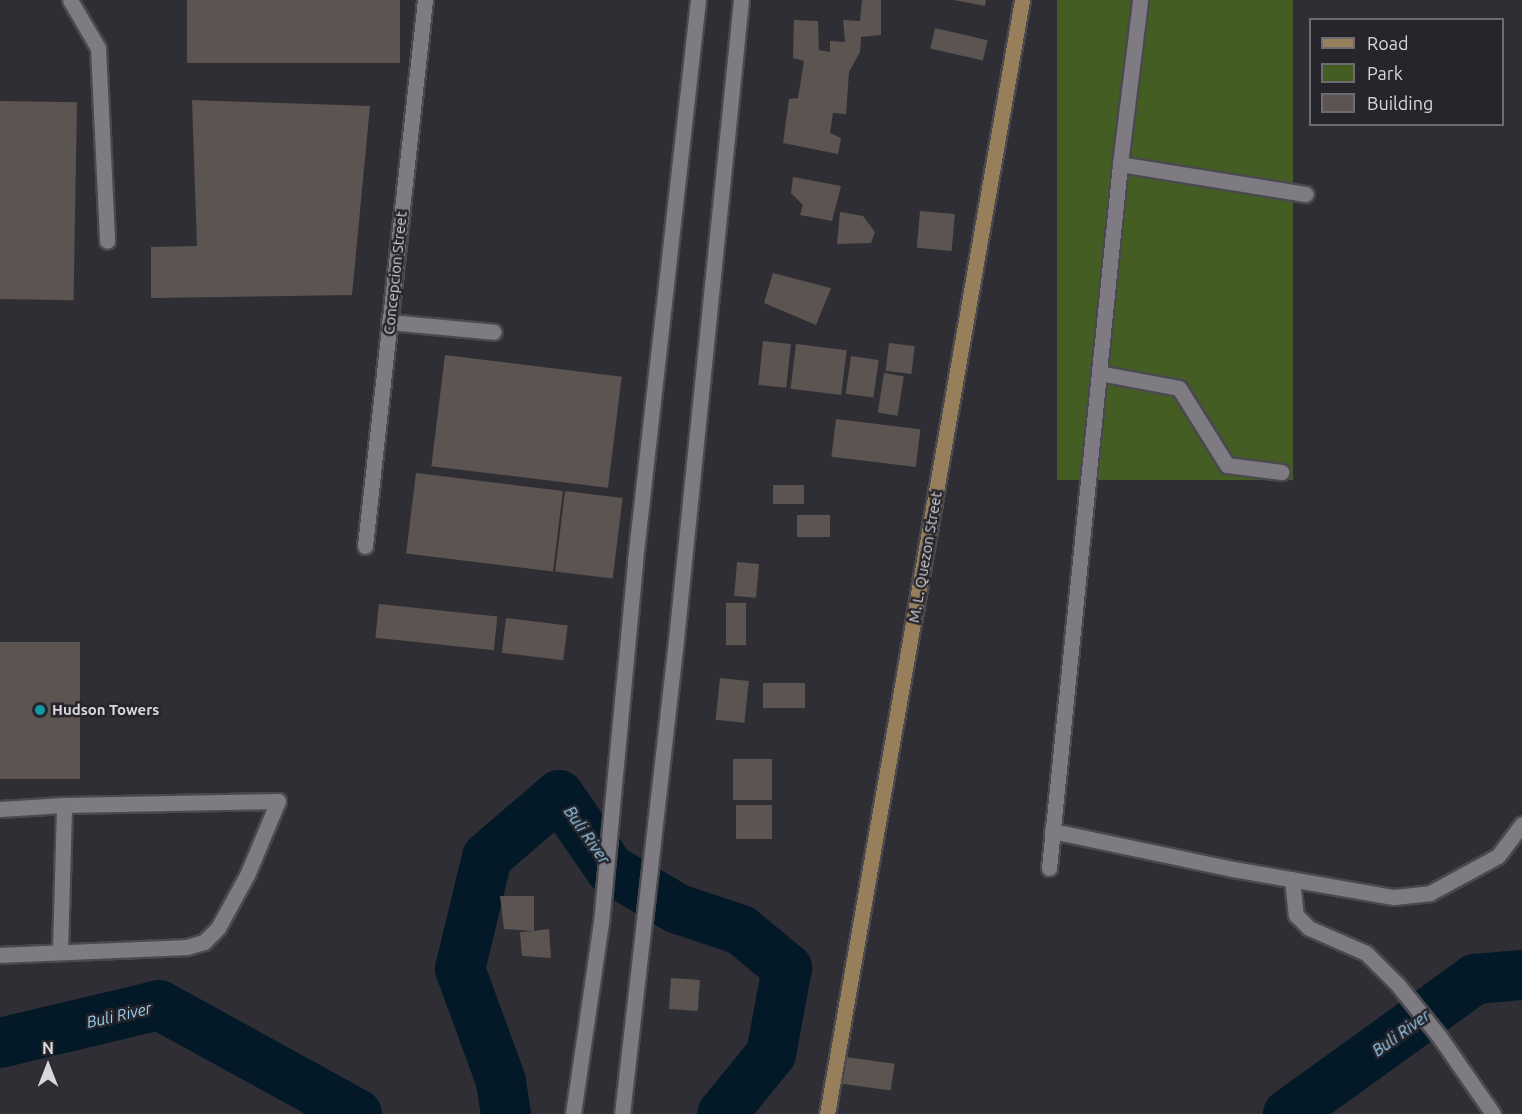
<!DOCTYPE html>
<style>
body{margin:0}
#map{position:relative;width:1522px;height:1114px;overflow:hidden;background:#302e35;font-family:Ubuntu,sans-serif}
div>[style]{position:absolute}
.green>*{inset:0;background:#435d22;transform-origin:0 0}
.river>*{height:50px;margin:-25px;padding:0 25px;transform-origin:25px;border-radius:25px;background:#031927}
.building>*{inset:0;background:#5b5450;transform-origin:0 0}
.roads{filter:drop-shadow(2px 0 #4a494e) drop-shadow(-2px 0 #4a494e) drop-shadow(0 2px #4a494e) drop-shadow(0 -2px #4a494e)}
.service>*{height:15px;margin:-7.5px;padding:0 7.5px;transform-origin:7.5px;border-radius:7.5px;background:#7e7b83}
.minor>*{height:15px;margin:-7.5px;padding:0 7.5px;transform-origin:7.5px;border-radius:7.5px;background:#7e7b83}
.secondary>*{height:15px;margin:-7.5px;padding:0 7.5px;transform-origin:7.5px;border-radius:7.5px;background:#977f5c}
.dots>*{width:16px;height:16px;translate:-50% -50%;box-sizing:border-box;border:3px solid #26252b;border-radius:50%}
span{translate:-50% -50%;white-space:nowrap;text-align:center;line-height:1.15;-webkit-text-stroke:5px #26252b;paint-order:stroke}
.street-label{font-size:15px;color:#d9d7dc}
.poi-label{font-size:15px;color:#d9d7dc;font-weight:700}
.left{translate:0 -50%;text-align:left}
.water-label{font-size:16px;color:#97cef2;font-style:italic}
.legend{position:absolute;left:1309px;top:18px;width:195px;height:108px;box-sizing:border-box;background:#26252b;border:2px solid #6e6c72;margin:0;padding:8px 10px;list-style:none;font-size:18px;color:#d9d7dc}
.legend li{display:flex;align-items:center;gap:12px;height:30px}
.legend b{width:30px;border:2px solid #6e6c72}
.north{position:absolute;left:18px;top:1036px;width:60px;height:60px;-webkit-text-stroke:4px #26252b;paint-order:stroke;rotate:0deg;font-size:16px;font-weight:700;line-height:24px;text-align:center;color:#d9d7dc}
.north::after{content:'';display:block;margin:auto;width:21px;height:27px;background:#d9d7dc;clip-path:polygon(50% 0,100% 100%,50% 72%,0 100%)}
</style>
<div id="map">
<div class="green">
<div style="left:1057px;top:0;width:236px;height:480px"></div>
</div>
<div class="river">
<div style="left:0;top:1043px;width:163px;rotate:-13.4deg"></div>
<div style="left:159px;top:1005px;width:226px;rotate:28.8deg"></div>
<div style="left:506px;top:1114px;width:33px;rotate:-99deg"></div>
<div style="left:501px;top:1081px;width:119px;rotate:-110.1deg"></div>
<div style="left:460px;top:969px;width:115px;rotate:-76.4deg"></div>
<div style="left:487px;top:857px;width:95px;rotate:-40.7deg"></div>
<div style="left:559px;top:795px;width:90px;rotate:55.4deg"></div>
<div style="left:610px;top:869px;width:79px;rotate:30.5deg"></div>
<div style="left:678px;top:909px;width:66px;rotate:18.4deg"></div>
<div style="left:741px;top:930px;width:60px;rotate:39.6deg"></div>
<div style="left:787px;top:968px;width:87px;rotate:100.5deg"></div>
<div style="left:771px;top:1054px;width:77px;rotate:129.2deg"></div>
<div style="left:1288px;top:1114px;width:231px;rotate:-35.8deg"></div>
<div style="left:1475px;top:979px;width:47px;rotate:-4.9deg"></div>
</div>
<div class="building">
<div style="left:187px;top:0;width:213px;height:63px"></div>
<div style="clip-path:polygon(862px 0,881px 0,881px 35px,861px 37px,860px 52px,849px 72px,846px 114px,833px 113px,830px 133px,841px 138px,838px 154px,783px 143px,789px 99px,798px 98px,804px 61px,793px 58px,794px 20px,818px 21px,819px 50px,830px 52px,830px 41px,845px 42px,843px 20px,860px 21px)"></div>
<div style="clip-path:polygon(954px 0,986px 0,985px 6px)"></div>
<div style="left:935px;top:28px;width:54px;height:21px;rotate:13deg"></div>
<div style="clip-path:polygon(192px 100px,370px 106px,352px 295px,151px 298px,151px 247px,197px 246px)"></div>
<div style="left:0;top:101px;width:77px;height:198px;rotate:1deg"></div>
<div style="clip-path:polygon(793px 177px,841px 186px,832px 221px,800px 215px,803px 205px,791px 193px)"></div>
<div style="left:920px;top:211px;width:35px;height:37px;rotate:5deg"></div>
<div style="clip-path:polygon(840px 212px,863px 216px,875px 232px,871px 243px,837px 244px)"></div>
<div style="clip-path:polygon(773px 273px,831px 288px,816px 325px,764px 303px)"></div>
<div style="left:763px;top:341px;width:28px;height:44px;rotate:6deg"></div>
<div style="left:889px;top:343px;width:26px;height:28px;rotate:7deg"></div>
<div style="left:796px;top:344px;width:51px;height:45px;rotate:7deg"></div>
<div style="left:445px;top:355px;width:178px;height:112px;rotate:7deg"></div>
<div style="left:851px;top:356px;width:28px;height:38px;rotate:8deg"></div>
<div style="left:884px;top:373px;width:20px;height:40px;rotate:9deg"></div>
<div style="left:836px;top:419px;width:85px;height:38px;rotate:7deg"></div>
<div style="left:416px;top:473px;width:148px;height:81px;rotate:7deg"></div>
<div style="left:773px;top:485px;width:31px;height:19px"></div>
<div style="left:565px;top:491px;width:58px;height:81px;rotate:7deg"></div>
<div style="left:830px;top:515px;width:22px;height:33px;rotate:90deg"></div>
<div style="left:759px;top:564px;width:34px;height:22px;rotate:95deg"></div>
<div style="left:726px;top:603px;width:20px;height:42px"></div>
<div style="left:379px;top:604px;width:119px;height:34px;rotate:6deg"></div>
<div style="left:506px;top:618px;width:62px;height:35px;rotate:7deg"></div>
<div style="left:0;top:642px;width:80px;height:137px"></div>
<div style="left:720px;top:678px;width:29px;height:42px;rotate:6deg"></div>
<div style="left:763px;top:683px;width:42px;height:25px"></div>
<div style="left:733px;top:759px;width:39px;height:41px"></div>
<div style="left:736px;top:805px;width:36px;height:34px"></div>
<div style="clip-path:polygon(500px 896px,534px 896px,534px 931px,549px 929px,551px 958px,522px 956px,520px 932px,534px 931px,504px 929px)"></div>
<div style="left:671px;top:978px;width:29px;height:31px;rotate:4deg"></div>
<div style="left:846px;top:1057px;width:49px;height:27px;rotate:8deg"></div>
</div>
<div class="roads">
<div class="service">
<div style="left:70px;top:0;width:56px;rotate:59.7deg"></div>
<div style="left:98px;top:48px;width:193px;rotate:87.3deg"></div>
<div style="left:1120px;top:164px;width:188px;rotate:9.2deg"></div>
<div style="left:389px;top:322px;width:105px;rotate:5.4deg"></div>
<div style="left:1099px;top:373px;width:81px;rotate:10.6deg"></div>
<div style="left:1179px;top:388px;width:91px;rotate:58.1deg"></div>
<div style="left:1227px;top:465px;width:55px;rotate:7.3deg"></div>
<div style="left:0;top:809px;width:64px;rotate:-3.6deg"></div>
<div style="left:64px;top:805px;width:214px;rotate:-1.1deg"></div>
<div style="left:278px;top:801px;width:80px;rotate:112.7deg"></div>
<div style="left:247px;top:875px;width:60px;rotate:118.7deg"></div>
<div style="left:218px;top:928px;width:20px;rotate:135deg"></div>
<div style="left:204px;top:942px;width:18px;rotate:164deg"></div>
<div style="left:187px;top:947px;width:187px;rotate:177.6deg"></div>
<div style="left:1052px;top:831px;width:185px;rotate:11.9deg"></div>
<div style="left:1233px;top:869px;width:163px;rotate:9.9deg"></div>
<div style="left:1394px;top:897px;width:36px;rotate:-6deg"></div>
<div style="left:1430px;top:893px;width:77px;rotate:-28.6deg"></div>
<div style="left:1498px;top:856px;width:40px;rotate:-53deg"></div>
<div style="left:1049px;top:868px;width:708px;rotate:-84.24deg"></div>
<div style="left:1120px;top:164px;width:165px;rotate:-83deg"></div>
<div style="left:1292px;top:879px;width:36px;rotate:84deg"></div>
<div style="left:1296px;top:915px;width:18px;rotate:45deg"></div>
<div style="left:1309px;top:928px;width:62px;rotate:23.7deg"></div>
<div style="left:1366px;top:953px;width:45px;rotate:45deg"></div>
<div style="left:1398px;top:985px;width:65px;rotate:51.2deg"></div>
<div style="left:1439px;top:1036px;width:95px;rotate:55.3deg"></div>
<div style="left:60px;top:951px;width:146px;rotate:-88.4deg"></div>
</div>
<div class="minor">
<div style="left:365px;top:546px;width:549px;rotate:-83.73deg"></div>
<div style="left:573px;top:1114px;width:193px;rotate:-81.7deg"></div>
<div style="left:601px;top:923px;width:364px;rotate:-84.6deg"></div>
<div style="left:635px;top:561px;width:565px;rotate:-83.59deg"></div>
<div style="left:622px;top:1114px;width:477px;rotate:-83.5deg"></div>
<div style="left:676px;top:640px;width:643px;rotate:-84.2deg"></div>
</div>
<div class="secondary">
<div style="left:827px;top:1114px;width:1131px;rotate:-80.07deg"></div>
</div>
</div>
<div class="dots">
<div style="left:40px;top:710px;background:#0f9aa8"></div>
</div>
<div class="street-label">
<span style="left:395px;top:273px;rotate:-84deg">Concepcion Street</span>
<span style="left:925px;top:557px;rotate:-80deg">M. L. Quezon Street</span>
</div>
<div class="poi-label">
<span class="left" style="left:52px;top:710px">Hudson Towers</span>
</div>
<div class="water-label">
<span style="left:587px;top:835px;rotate:55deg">Buli River</span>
<span style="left:119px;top:1015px;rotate:-13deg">Buli River</span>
<span style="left:1401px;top:1033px;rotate:-36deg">Buli River</span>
</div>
<ul class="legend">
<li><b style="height:8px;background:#977f5c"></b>Road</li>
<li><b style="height:16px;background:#435d22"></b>Park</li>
<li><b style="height:16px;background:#5b5450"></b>Building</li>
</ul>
<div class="north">N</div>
</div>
